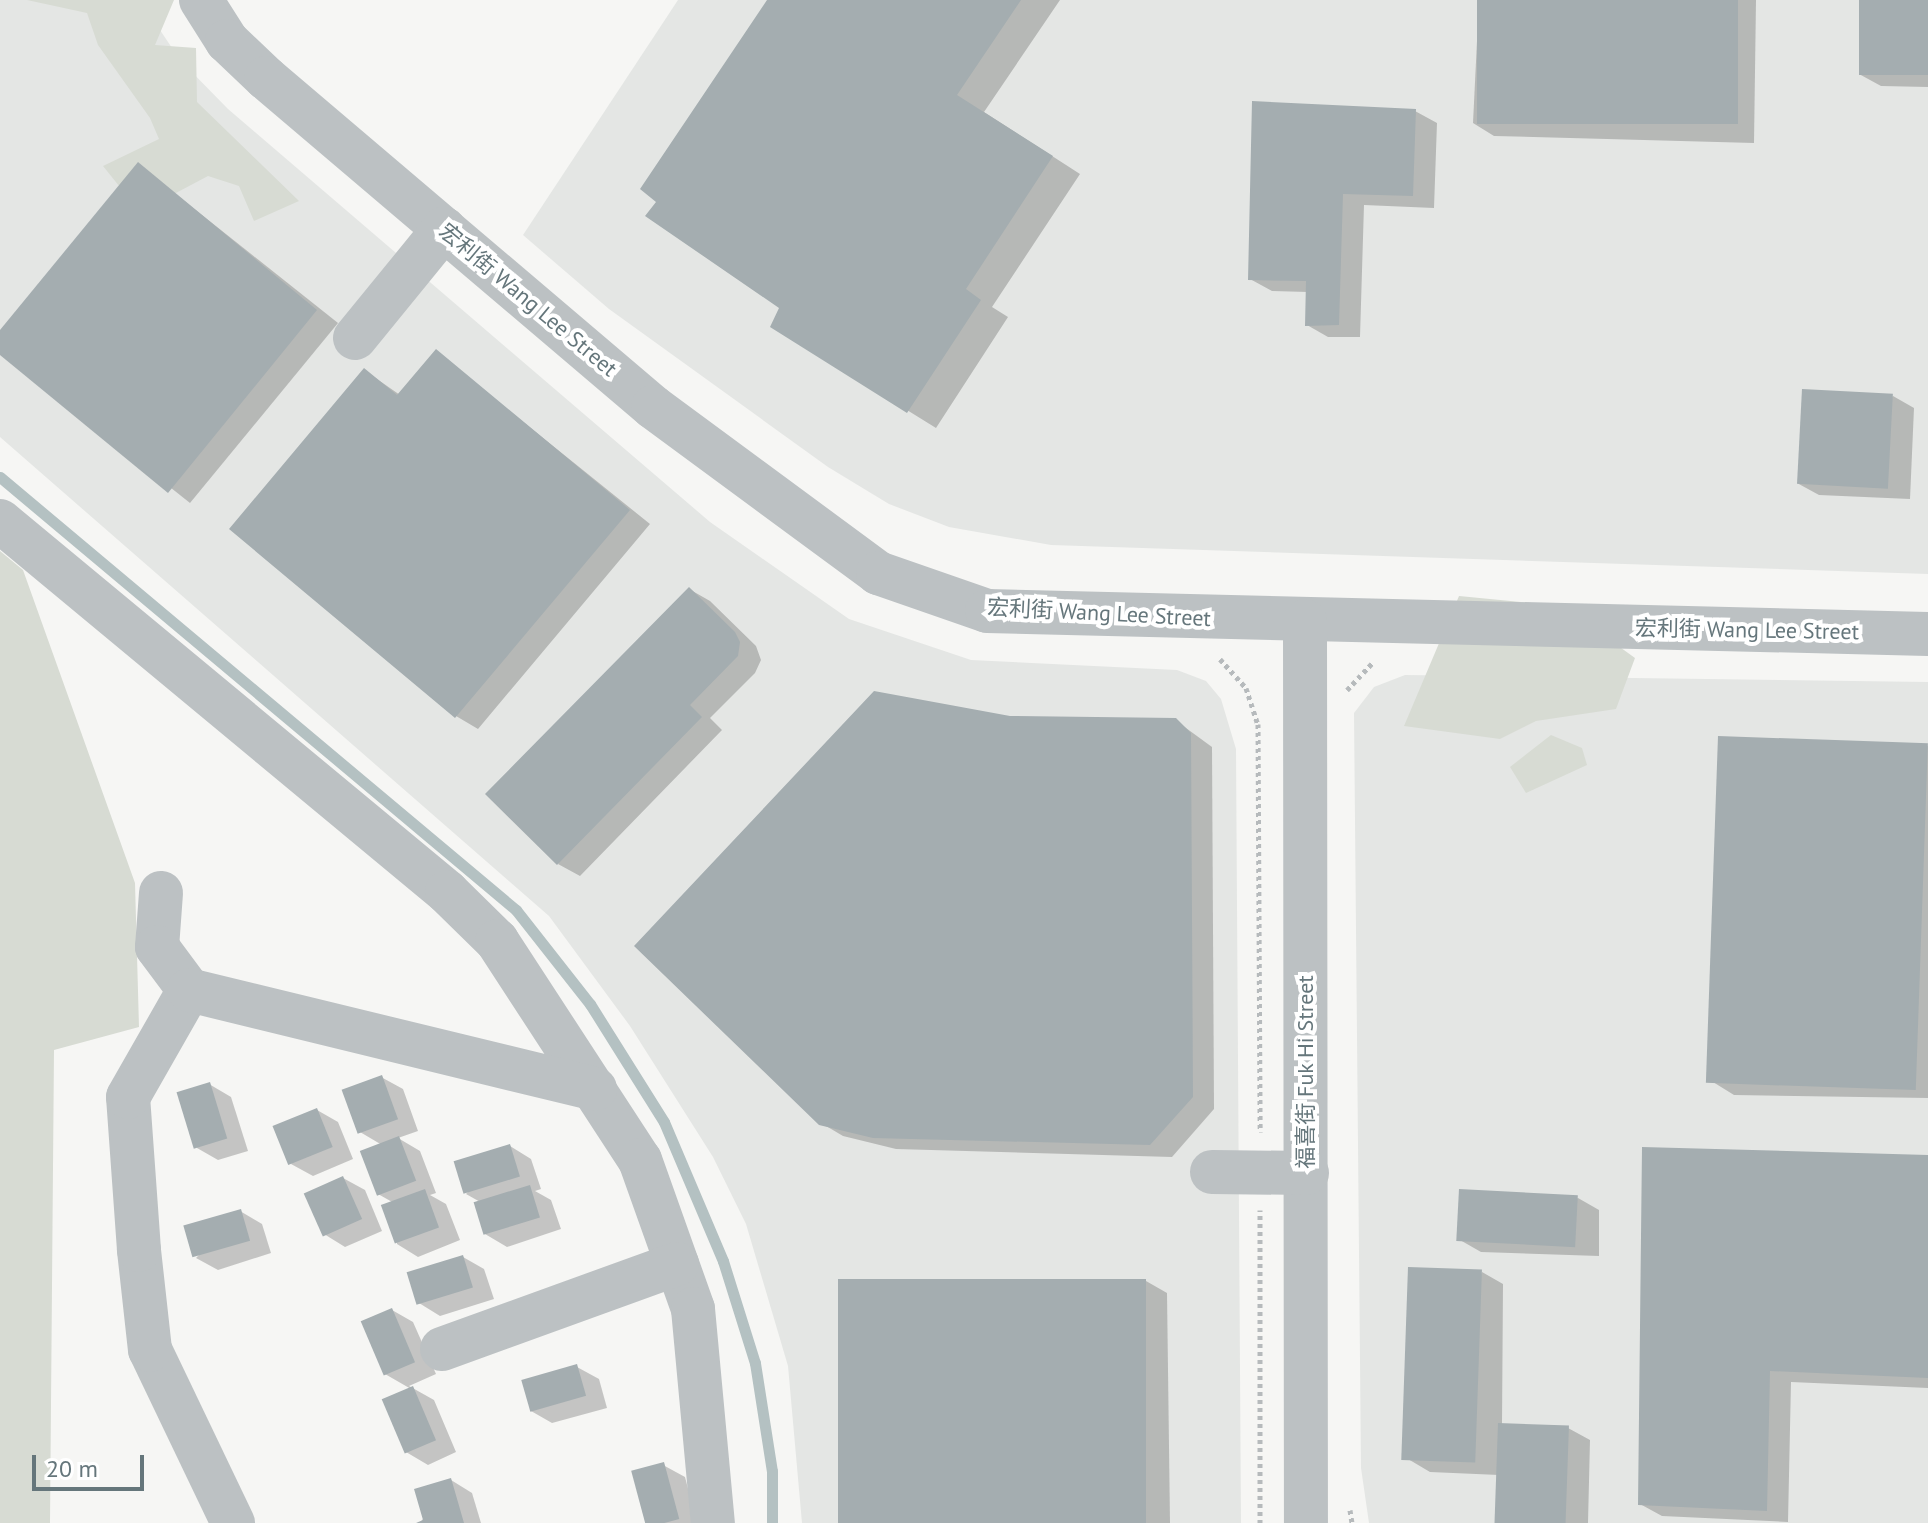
<!DOCTYPE html>
<meta charset="utf-8">
<style>
body{margin:0}
#map{position:relative;width:1928px;height:1523px;overflow:hidden;background:#f6f6f4;font-family:"PT Sans","Noto Sans TC",sans-serif}
div>[style]{position:absolute}
.built>*{inset:0;background:#e4e6e4}
.green>*{inset:0;background:#d7dbd3}
.shadow>*{inset:0;background:#0003}
.stream>*{height:11px;margin:-5.5px;padding:0 5.5px;transform-origin:5.5px;border-radius:5.5px;background:#b4c1c2}
.building>*{inset:0;background:#a4adb0;transform-origin:0 0}
.path>*{height:5px;margin-top:-2.5px;transform-origin:0;background:repeating-linear-gradient(90deg,#b6babc 0 4px,transparent 0 8px)}
.minor>*{height:44px;margin:-22px;padding:0 22px;transform-origin:22px;border-radius:22px;background:#bcc1c3}
span{translate:-50% -50%;white-space:nowrap;text-align:center;line-height:1.15;-webkit-text-stroke:8px #fff;paint-order:stroke}
.street-label{font-size:22px;color:#65767b}
.scale{position:absolute;left:32px;top:1455px;width:112px;height:36px;box-sizing:border-box;border:4px solid #65767b;border-top:0;padding-left:10px;font-size:24px;line-height:28px;white-space:nowrap;color:#65767b;-webkit-text-stroke:6px #fff;paint-order:stroke}
</style>
<div id="map">
<div class="built">
<div style="clip-path:polygon(0 0,140px 0,180px 60px,228px 109px,710px 522px,849px 619px,971px 660px,1177px 670px,1206px 681px,1221px 699px,1236px 749px,1241px 1523px,802px 1523px,788px 1366px,746px 1224px,713px 1157px,630px 1026px,549px 916px,0 437px)"></div>
<div style="clip-path:polygon(678px 0,1928px 0,1928px 574px,1051px 545px,949px 527px,889px 504px,828px 467px,609px 309px,523px 235px)"></div>
<div style="clip-path:polygon(1405px 675px,1928px 682px,1928px 1523px,1369px 1523px,1361px 1468px,1354px 713px,1374px 687px)"></div>
</div>
<div class="green">
<div style="clip-path:polygon(27px 0,174px 0,155px 45px,196px 48px,197px 102px,299px 201px,254px 221px,239px 186px,208px 176px,140px 212px,103px 166px,159px 139px,150px 118px,98px 45px,87px 13px)"></div>
<div style="clip-path:polygon(0 551px,23px 570px,135px 883px,139px 1027px,54px 1050px,50px 1523px,0 1523px)"></div>
<div style="clip-path:polygon(1459px 596px,1563px 606px,1635px 658px,1616px 709px,1536px 721px,1500px 739px,1404px 726px)"></div>
<div style="clip-path:polygon(1551px 735px,1582px 748px,1587px 765px,1526px 793px,1510px 767px)"></div>
</div>
<div class="shadow">
<div style="clip-path:polygon(769px 0,1060px 0,984px 112px,1080px 174px,992px 307px,1008px 317px,936px 428px,773px 327px,782px 307px,659px 202px)"></div>
<div style="clip-path:polygon(1479px 0,1756px 0,1754px 143px,1494px 136px,1473px 123px)"></div>
<div style="clip-path:polygon(1862px 0,1928px 0,1928px 87px,1881px 86px,1859px 74px)"></div>
<div style="clip-path:polygon(1415px 111px,1437px 123px,1434px 208px,1364px 205px,1360px 337px,1328px 337px,1307px 325px,1308px 292px,1272px 291px,1250px 279px)"></div>
<div style="clip-path:polygon(139px 165px,338px 323px,190px 503px,0 352px,0 333px)"></div>
<div style="clip-path:polygon(436px 352px,650px 524px,478px 729px,456px 716px,364px 370px,400px 395px)"></div>
<div style="clip-path:polygon(1893px 396px,1914px 408px,1910px 499px,1819px 495px,1797px 483px)"></div>
<div style="clip-path:polygon(689px 589px,710px 601px,756px 646px,761px 660px,755px 673px,710px 718px,722px 730px,580px 876px,558px 864px)"></div>
<div style="clip-path:polygon(1010px 718px,1175px 720px,1212px 747px,1214px 1109px,1172px 1157px,896px 1149px,843px 1136px,821px 1123px)"></div>
<div style="clip-path:polygon(1928px 745px,1928px 1098px,1734px 1095px,1713px 1082px)"></div>
<div style="clip-path:polygon(381px 1077px,403px 1089px,418px 1131px,398px 1138px,420px 1151px,436px 1193px,430px 1195px,446px 1204px,460px 1240px,418px 1257px,397px 1244px,394px 1203px,378px 1194px,382px 1145px,360px 1132px)"></div>
<div style="clip-path:polygon(209px 1084px,231px 1097px,248px 1151px,218px 1160px,197px 1148px)"></div>
<div style="clip-path:polygon(317px 1110px,338px 1122px,353px 1159px,313px 1176px,291px 1164px)"></div>
<div style="clip-path:polygon(510px 1146px,531px 1159px,541px 1189px,535px 1191px,551px 1200px,561px 1229px,507px 1247px,485px 1234px,482px 1203px,466px 1194px)"></div>
<div style="clip-path:polygon(1928px 1157px,1928px 1388px,1791px 1382px,1788px 1522px,1662px 1516px,1640px 1504px)"></div>
<div style="clip-path:polygon(343px 1178px,365px 1190px,382px 1231px,345px 1247px,324px 1234px)"></div>
<div style="clip-path:polygon(1578px 1198px,1599px 1210px,1599px 1256px,1481px 1252px,1460px 1240px)"></div>
<div style="clip-path:polygon(240px 1211px,262px 1224px,271px 1253px,218px 1270px,196px 1258px)"></div>
<div style="clip-path:polygon(463px 1257px,484px 1269px,494px 1299px,440px 1316px,419px 1303px)"></div>
<div style="clip-path:polygon(1482px 1272px,1503px 1284px,1502px 1425px,1568px 1428px,1590px 1440px,1588px 1523px,1498px 1523px,1499px 1475px,1430px 1472px,1408px 1459px)"></div>
<div style="clip-path:polygon(1146px 1281px,1167px 1293px,1170px 1523px,839px 1523px)"></div>
<div style="clip-path:polygon(392px 1310px,413px 1322px,436px 1374px,409px 1386px,434px 1400px,456px 1452px,428px 1465px,406px 1452px,411px 1389px,385px 1374px)"></div>
<div style="clip-path:polygon(577px 1367px,599px 1379px,607px 1408px,552px 1423px,531px 1411px)"></div>
<div style="clip-path:polygon(663px 1465px,685px 1477px,697px 1523px,647px 1523px,633px 1473px)"></div>
<div style="clip-path:polygon(451px 1480px,472px 1493px,481px 1523px,420px 1523px)"></div>
</div>
<div class="stream">
<div style="left:0;top:477px;width:674px;rotate:40deg"></div>
<div style="left:516px;top:910px;width:120px;rotate:51.8deg"></div>
<div style="left:590px;top:1004px;width:139px;rotate:57.9deg"></div>
<div style="left:664px;top:1122px;width:151px;rotate:67deg"></div>
<div style="left:723px;top:1261px;width:107px;rotate:72.6deg"></div>
<div style="left:755px;top:1363px;width:109px;rotate:81.1deg"></div>
<div style="left:772px;top:1471px;width:52px;rotate:90deg"></div>
</div>
<div class="building">
<div style="clip-path:polygon(767px 0,1021px 0,957px 95px,1053px 156px,966px 289px,981px 300px,907px 413px,770px 327px,779px 308px,645px 216px,656px 202px,640px 189px)"></div>
<div style="left:1477px;top:0;width:261px;height:124px"></div>
<div style="left:1859px;top:0;width:69px;height:75px"></div>
<div style="clip-path:polygon(1252px 101px,1416px 109px,1413px 196px,1343px 194px,1339px 325px,1305px 326px,1306px 281px,1248px 280px)"></div>
<div style="clip-path:polygon(138px 162px,317px 310px,168px 493px,0 355px,0 330px)"></div>
<div style="clip-path:polygon(436px 349px,630px 510px,455px 718px,229px 529px,364px 368px,397px 395px)"></div>
<div style="left:1802px;top:389px;width:91px;height:95px;rotate:3deg"></div>
<div style="clip-path:polygon(689px 587px,735px 632px,740px 642px,738px 656px,690px 705px,702px 717px,557px 865px,485px 794px)"></div>
<div style="clip-path:polygon(874px 691px,1010px 716px,1176px 718px,1191px 733px,1193px 1097px,1150px 1145px,873px 1138px,819px 1125px,634px 946px)"></div>
<div style="left:1718px;top:736px;width:210px;height:347px;rotate:2deg"></div>
<div style="left:382px;top:1075px;width:47px;height:43px;rotate:70deg"></div>
<div style="left:210px;top:1082px;width:59px;height:35px;rotate:73deg"></div>
<div style="left:317px;top:1108px;width:42px;height:48px;rotate:68deg"></div>
<div style="left:399px;top:1136px;width:48px;height:42px;rotate:69deg"></div>
<div style="left:510px;top:1144px;width:34px;height:59px;rotate:73deg"></div>
<div style="clip-path:polygon(1642px 1147px,1928px 1155px,1928px 1378px,1770px 1371px,1767px 1511px,1638px 1505px)"></div>
<div style="left:343px;top:1176px;width:47px;height:43px;rotate:66deg"></div>
<div style="left:530px;top:1185px;width:34px;height:59px;rotate:73deg"></div>
<div style="left:425px;top:1189px;width:41px;height:47px;rotate:70deg"></div>
<div style="left:1459px;top:1189px;width:119px;height:52px;rotate:3deg"></div>
<div style="left:241px;top:1209px;width:33px;height:60px;rotate:74deg"></div>
<div style="left:463px;top:1255px;width:34px;height:59px;rotate:73deg"></div>
<div style="left:1408px;top:1267px;width:74px;height:193px;rotate:2deg"></div>
<div style="left:838px;top:1279px;width:308px;height:244px"></div>
<div style="left:392px;top:1308px;width:59px;height:34px;rotate:67deg"></div>
<div style="left:577px;top:1364px;width:33px;height:58px;rotate:74deg"></div>
<div style="left:413px;top:1386px;width:59px;height:34px;rotate:67deg"></div>
<div style="left:1498px;top:1423px;width:71px;height:100px;rotate:2deg"></div>
<div style="left:664px;top:1462px;width:59px;height:34px;rotate:75deg"></div>
<div style="clip-path:polygon(451px 1478px,464px 1523px,416px 1523px,423px 1520px,414px 1489px)"></div>
</div>
<div class="path">
<div style="left:1220px;top:659px;width:39px;rotate:48deg"></div>
<div style="left:1246px;top:688px;width:38px;rotate:72deg"></div>
<div style="left:1258px;top:724px;width:408px;rotate:89.7deg"></div>
<div style="left:1347px;top:690px;width:37px;rotate:-47deg"></div>
<div style="left:1350px;top:1510px;width:13px;rotate:81deg"></div>
<div style="left:1260px;top:1523px;width:313px;rotate:-90deg"></div>
</div>
<div class="minor">
<div style="left:201px;top:0;width:49px;rotate:57.6deg"></div>
<div style="left:227px;top:41px;width:54px;rotate:43.5deg"></div>
<div style="left:266px;top:78px;width:508px;rotate:40.37deg"></div>
<div style="left:653px;top:407px;width:280px;rotate:36.4deg"></div>
<div style="left:878px;top:573px;width:115px;rotate:19.2deg"></div>
<div style="left:987px;top:611px;width:941px;rotate:1.4deg"></div>
<div style="left:355px;top:338px;width:141px;rotate:-50.8deg"></div>
<div style="left:0;top:521px;width:581px;rotate:39.69deg"></div>
<div style="left:447px;top:892px;width:70px;rotate:44.4deg"></div>
<div style="left:497px;top:941px;width:262px;rotate:56.9deg"></div>
<div style="left:640px;top:1160px;width:158px;rotate:70.4deg"></div>
<div style="left:693px;top:1309px;width:215px;rotate:84.7deg"></div>
<div style="left:1305px;top:621px;width:902px;rotate:89.94deg"></div>
<div style="left:161px;top:893px;width:54px;rotate:94.2deg"></div>
<div style="left:157px;top:947px;width:54px;rotate:53.3deg"></div>
<div style="left:1212px;top:1172px;width:95px;rotate:0.6deg"></div>
<div style="left:442px;top:1349px;width:250px;rotate:-19.9deg"></div>
<div style="left:233px;top:1523px;width:192px;rotate:-115.6deg"></div>
<div style="left:150px;top:1350px;width:101px;rotate:-96.3deg"></div>
<div style="left:139px;top:1250px;width:153px;rotate:-94.1deg"></div>
<div style="left:128px;top:1097px;width:123px;rotate:-60.3deg"></div>
<div style="left:189px;top:990px;width:418px;rotate:13.7deg"></div>
</div>
<div class="street-label">
<span style="left:528px;top:300px;rotate:40deg">宏利街 Wang Lee Street</span>
<span style="left:1099px;top:613px;rotate:3deg">宏利街 Wang Lee Street</span>
<span style="left:1747px;top:630px;rotate:1deg">宏利街 Wang Lee Street</span>
<span style="left:1306px;top:1072px;rotate:-90deg">福喜街 Fuk Hi Street</span>
</div>
<div class="scale">20 m</div>
</div>
